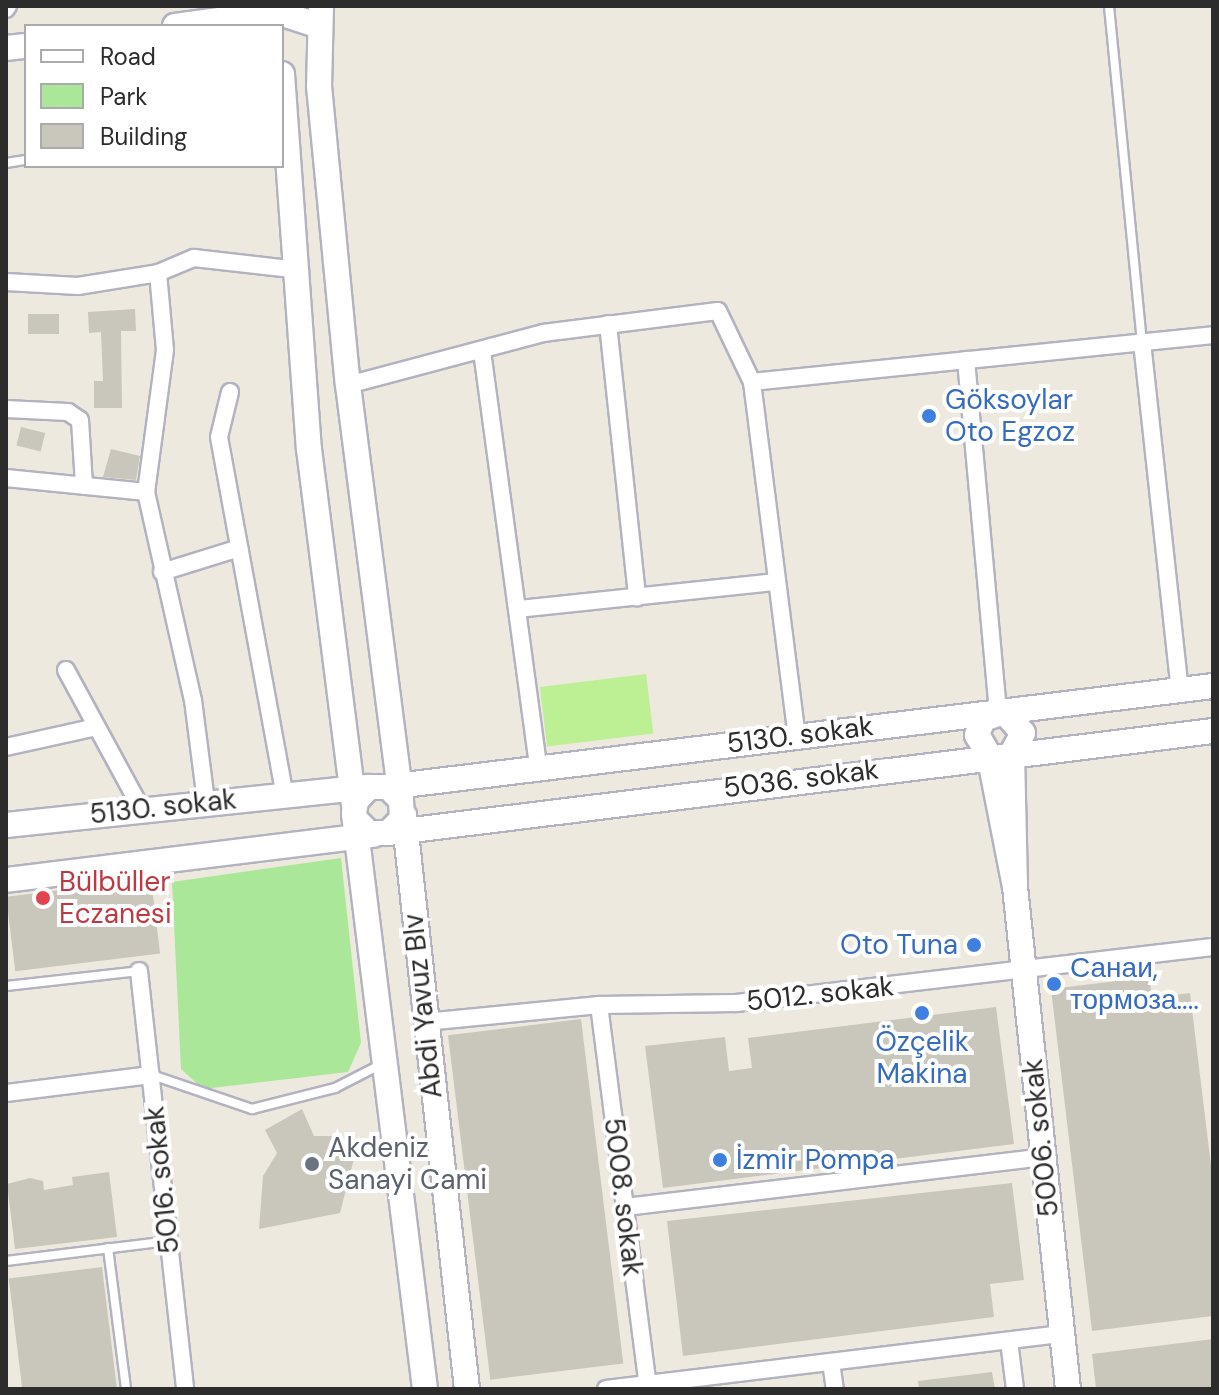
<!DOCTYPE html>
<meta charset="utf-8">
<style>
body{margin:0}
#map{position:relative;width:1219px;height:1395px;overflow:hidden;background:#eee9de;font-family:"DM Sans",sans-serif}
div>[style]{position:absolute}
.green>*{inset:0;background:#aae799}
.pitch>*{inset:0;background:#bdef94;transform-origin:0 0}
.building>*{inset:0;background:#c9c7bc;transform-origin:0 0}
.roads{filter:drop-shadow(2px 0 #b2b2c0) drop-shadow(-2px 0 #b2b2c0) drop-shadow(0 2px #b2b2c0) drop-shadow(0 -2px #b2b2c0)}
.lane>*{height:8px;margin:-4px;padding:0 4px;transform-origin:4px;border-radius:4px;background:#fff}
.street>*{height:16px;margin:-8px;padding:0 8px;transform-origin:8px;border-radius:8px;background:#fff}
.secondary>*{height:24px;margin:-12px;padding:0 12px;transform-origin:12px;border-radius:12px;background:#fff}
.dots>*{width:22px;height:22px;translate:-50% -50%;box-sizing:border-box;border:4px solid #fff;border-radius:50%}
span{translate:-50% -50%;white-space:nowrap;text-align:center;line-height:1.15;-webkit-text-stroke:8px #fff;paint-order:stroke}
.shop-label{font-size:28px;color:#366cbe}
.left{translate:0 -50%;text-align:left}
.right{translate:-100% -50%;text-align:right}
.street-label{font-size:28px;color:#2c2c2c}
.health-label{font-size:28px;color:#be3a42}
.worship-label{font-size:28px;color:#5b616d}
.frame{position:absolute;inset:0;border:8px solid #2c2c2c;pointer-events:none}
.legend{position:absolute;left:24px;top:24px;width:260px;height:144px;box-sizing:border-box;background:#fff;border:2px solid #ababab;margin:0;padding:10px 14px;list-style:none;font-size:24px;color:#2c2c2c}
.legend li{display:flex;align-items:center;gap:16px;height:40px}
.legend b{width:40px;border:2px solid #ababab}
</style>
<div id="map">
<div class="green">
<div style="clip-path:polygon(341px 858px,361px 1043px,348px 1072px,203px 1089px,181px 1069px,172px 882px)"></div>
</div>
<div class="pitch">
<div style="left:646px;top:674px;width:60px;height:107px;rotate:83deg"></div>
</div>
<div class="building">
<div style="clip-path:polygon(135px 309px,136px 331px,121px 331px,122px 408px,94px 408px,94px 381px,103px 381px,101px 332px,89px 333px,88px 312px)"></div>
<div style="left:28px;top:314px;width:31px;height:20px"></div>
<div style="left:21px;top:427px;width:25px;height:19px;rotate:14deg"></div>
<div style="clip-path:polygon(111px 449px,140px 456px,136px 480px,103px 477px)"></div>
<div style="left:151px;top:879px;width:75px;height:146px;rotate:83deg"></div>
<div style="clip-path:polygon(1149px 977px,1152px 998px,1190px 993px,1213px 1182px,1213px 1316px,1092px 1331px,1051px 989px)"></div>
<div style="clip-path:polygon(996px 1007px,1014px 1144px,663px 1188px,645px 1046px,725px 1037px,729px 1071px,752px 1068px,748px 1038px)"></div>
<div style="left:581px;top:1019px;width:347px;height:134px;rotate:83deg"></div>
<div style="clip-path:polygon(302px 1109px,314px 1136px,337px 1136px,337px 1146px,356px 1151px,340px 1213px,259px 1229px,263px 1176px,277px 1153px,265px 1130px)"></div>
<div style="clip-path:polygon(109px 1172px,117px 1237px,15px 1249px,7px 1184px,30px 1178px,43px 1181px,44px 1190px,73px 1185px,72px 1177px)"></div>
<div style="clip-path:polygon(1012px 1183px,1024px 1280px,990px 1284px,994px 1317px,683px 1356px,667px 1221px)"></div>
<div style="left:102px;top:1267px;width:123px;height:94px;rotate:83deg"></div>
<div style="clip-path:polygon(1213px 1339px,1213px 1389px,1096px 1389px,1092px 1354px)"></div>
<div style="clip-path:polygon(992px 1372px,995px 1389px,919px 1389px,918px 1381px)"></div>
</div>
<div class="roads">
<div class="lane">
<div style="left:1109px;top:6px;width:337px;rotate:84.4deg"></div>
<div style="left:6px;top:163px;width:20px;rotate:-9deg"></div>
<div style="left:6px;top:986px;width:134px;rotate:-6.4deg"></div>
<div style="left:152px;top:1075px;width:106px;rotate:18.8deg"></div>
<div style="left:252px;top:1109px;width:86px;rotate:-14.2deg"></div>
<div style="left:335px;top:1088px;width:51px;rotate:-27.1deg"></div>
<div style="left:108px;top:1248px;width:142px;rotate:82.7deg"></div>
<div style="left:6px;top:1261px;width:163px;rotate:-7deg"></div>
</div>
<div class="street">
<div style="left:6px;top:9px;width:4px;rotate:-56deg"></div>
<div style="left:158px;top:273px;width:77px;rotate:84.8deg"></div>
<div style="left:165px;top:350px;width:143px;rotate:97.6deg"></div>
<div style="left:146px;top:492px;width:213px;rotate:77.3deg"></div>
<div style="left:193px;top:700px;width:103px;rotate:82.7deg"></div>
<div style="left:6px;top:282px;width:72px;rotate:3.2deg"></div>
<div style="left:78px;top:286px;width:81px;rotate:-9.2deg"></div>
<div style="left:158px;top:273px;width:39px;rotate:-23deg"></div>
<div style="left:194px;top:258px;width:107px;rotate:6.5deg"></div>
<div style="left:608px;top:324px;width:275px;rotate:83.9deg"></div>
<div style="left:1142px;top:342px;width:350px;rotate:83.8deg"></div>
<div style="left:482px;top:351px;width:419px;rotate:82.3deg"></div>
<div style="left:966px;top:360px;width:352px;rotate:84.8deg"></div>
<div style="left:752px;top:382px;width:463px;rotate:-5.8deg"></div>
<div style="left:348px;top:385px;width:202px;rotate:-14.9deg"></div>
<div style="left:543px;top:333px;width:176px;rotate:-7.2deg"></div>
<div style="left:718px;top:311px;width:79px;rotate:64.4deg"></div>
<div style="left:752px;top:382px;width:357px;rotate:82.8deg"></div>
<div style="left:230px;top:392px;width:46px;rotate:103.7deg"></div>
<div style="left:219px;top:437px;width:364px;rotate:79.6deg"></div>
<div style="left:6px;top:409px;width:62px;rotate:2.8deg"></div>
<div style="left:68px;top:412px;width:14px;rotate:34deg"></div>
<div style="left:80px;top:420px;width:66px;rotate:86.5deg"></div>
<div style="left:6px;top:478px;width:141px;rotate:5.7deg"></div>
<div style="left:162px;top:572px;width:81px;rotate:-17.3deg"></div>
<div style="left:518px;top:609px;width:259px;rotate:-6deg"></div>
<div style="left:66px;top:670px;width:157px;rotate:61.5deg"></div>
<div style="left:6px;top:747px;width:92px;rotate:-12.5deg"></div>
<div style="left:139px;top:971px;width:421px;rotate:83.7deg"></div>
<div style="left:599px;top:1005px;width:387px;rotate:82.7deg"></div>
<div style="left:425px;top:1022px;width:175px;rotate:-5.6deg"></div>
<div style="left:599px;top:1005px;width:137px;rotate:-0.8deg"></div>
<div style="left:736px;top:1003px;width:480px;rotate:-6.7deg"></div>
<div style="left:6px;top:1093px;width:146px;rotate:-7.1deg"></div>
<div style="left:625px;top:1207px;width:422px;rotate:-6.8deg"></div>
<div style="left:1009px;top:1341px;width:48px;rotate:82.9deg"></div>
<div style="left:831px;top:1362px;width:27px;rotate:82deg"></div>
<div style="left:606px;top:1389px;width:459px;rotate:-6.9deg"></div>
</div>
<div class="secondary">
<div style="left:321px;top:6px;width:80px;rotate:91.4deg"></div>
<div style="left:319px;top:86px;width:300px;rotate:84.5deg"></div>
<div style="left:348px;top:385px;width:418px;rotate:82.7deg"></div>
<div style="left:175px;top:26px;width:103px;rotate:-7.8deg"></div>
<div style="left:277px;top:12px;width:41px;rotate:18.4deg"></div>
<div style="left:6px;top:48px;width:20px;rotate:-6deg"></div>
<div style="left:282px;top:74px;width:376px;rotate:85.9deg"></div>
<div style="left:309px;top:449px;width:361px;rotate:82.8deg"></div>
<div style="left:1004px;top:712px;width:28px;rotate:48deg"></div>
<div style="left:1023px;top:733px;width:23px;rotate:119deg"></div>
<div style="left:1012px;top:753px;width:134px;rotate:88.7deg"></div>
<div style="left:1015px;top:887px;width:135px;rotate:-101.1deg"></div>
<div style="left:989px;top:755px;width:23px;rotate:-121deg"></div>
<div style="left:977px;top:735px;width:17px;rotate:-69deg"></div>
<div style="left:983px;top:719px;width:22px;rotate:-18deg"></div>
<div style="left:388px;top:787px;width:831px;rotate:-6.98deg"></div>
<div style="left:404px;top:815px;width:577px;rotate:83.74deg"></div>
<div style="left:356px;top:820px;width:18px;rotate:45deg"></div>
<div style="left:369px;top:833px;width:19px"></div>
<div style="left:388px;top:833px;width:20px;rotate:-45deg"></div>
<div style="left:402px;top:819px;width:19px;rotate:-93deg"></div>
<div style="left:401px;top:800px;width:18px;rotate:-135deg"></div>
<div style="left:388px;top:787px;width:19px;rotate:180deg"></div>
<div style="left:369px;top:787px;width:19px;rotate:133deg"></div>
<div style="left:356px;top:801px;width:13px;rotate:99deg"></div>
<div style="left:354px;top:814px;width:579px;rotate:82.96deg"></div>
<div style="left:6px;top:825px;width:363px;rotate:-6deg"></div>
<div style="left:388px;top:833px;width:831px;rotate:-7.05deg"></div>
<div style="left:6px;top:880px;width:370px;rotate:-7deg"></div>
<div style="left:1015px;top:887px;width:505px;rotate:83.97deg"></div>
</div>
</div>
<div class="dots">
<div style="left:929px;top:416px;background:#3f7fe0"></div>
<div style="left:43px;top:898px;background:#e0444e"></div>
<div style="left:974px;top:945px;background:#3f7fe0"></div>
<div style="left:1054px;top:984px;background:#3f7fe0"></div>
<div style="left:922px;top:1013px;background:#3f7fe0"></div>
<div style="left:720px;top:1160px;background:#3f7fe0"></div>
<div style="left:312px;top:1164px;background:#6b7280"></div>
</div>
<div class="shop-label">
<span class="left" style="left:945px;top:416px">Göksoylar<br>Oto Egzoz</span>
<span class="right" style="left:958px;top:945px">Oto Tuna</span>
<span class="left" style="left:1070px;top:984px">Санаи,<br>тормоза....</span>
<span style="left:922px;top:1058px">Özçelik<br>Makina</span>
<span class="left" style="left:736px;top:1160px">İzmir Pompa</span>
</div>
<div class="street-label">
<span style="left:800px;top:735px;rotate:-7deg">5130. sokak</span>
<span style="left:801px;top:779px;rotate:-7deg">5036. sokak</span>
<span style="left:163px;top:807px;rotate:-6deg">5130. sokak</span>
<span style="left:820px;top:994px;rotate:-6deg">5012. sokak</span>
<span style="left:423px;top:1006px;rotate:-96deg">Abdi Yavuz Blv</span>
<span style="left:1041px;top:1138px;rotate:-96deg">5006. sokak</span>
<span style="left:162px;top:1180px;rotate:-96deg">5016. sokak</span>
<span style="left:623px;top:1197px;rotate:83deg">5008. sokak</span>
</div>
<div class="health-label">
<span class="left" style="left:59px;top:898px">Bülbüller<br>Eczanesi</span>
</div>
<div class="worship-label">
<span class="left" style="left:328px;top:1164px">Akdeniz<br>Sanayi Cami</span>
</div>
<div class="frame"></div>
<ul class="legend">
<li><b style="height:10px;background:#fff"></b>Road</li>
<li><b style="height:22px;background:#aae799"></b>Park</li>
<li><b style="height:22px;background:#c9c7bc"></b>Building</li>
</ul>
</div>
